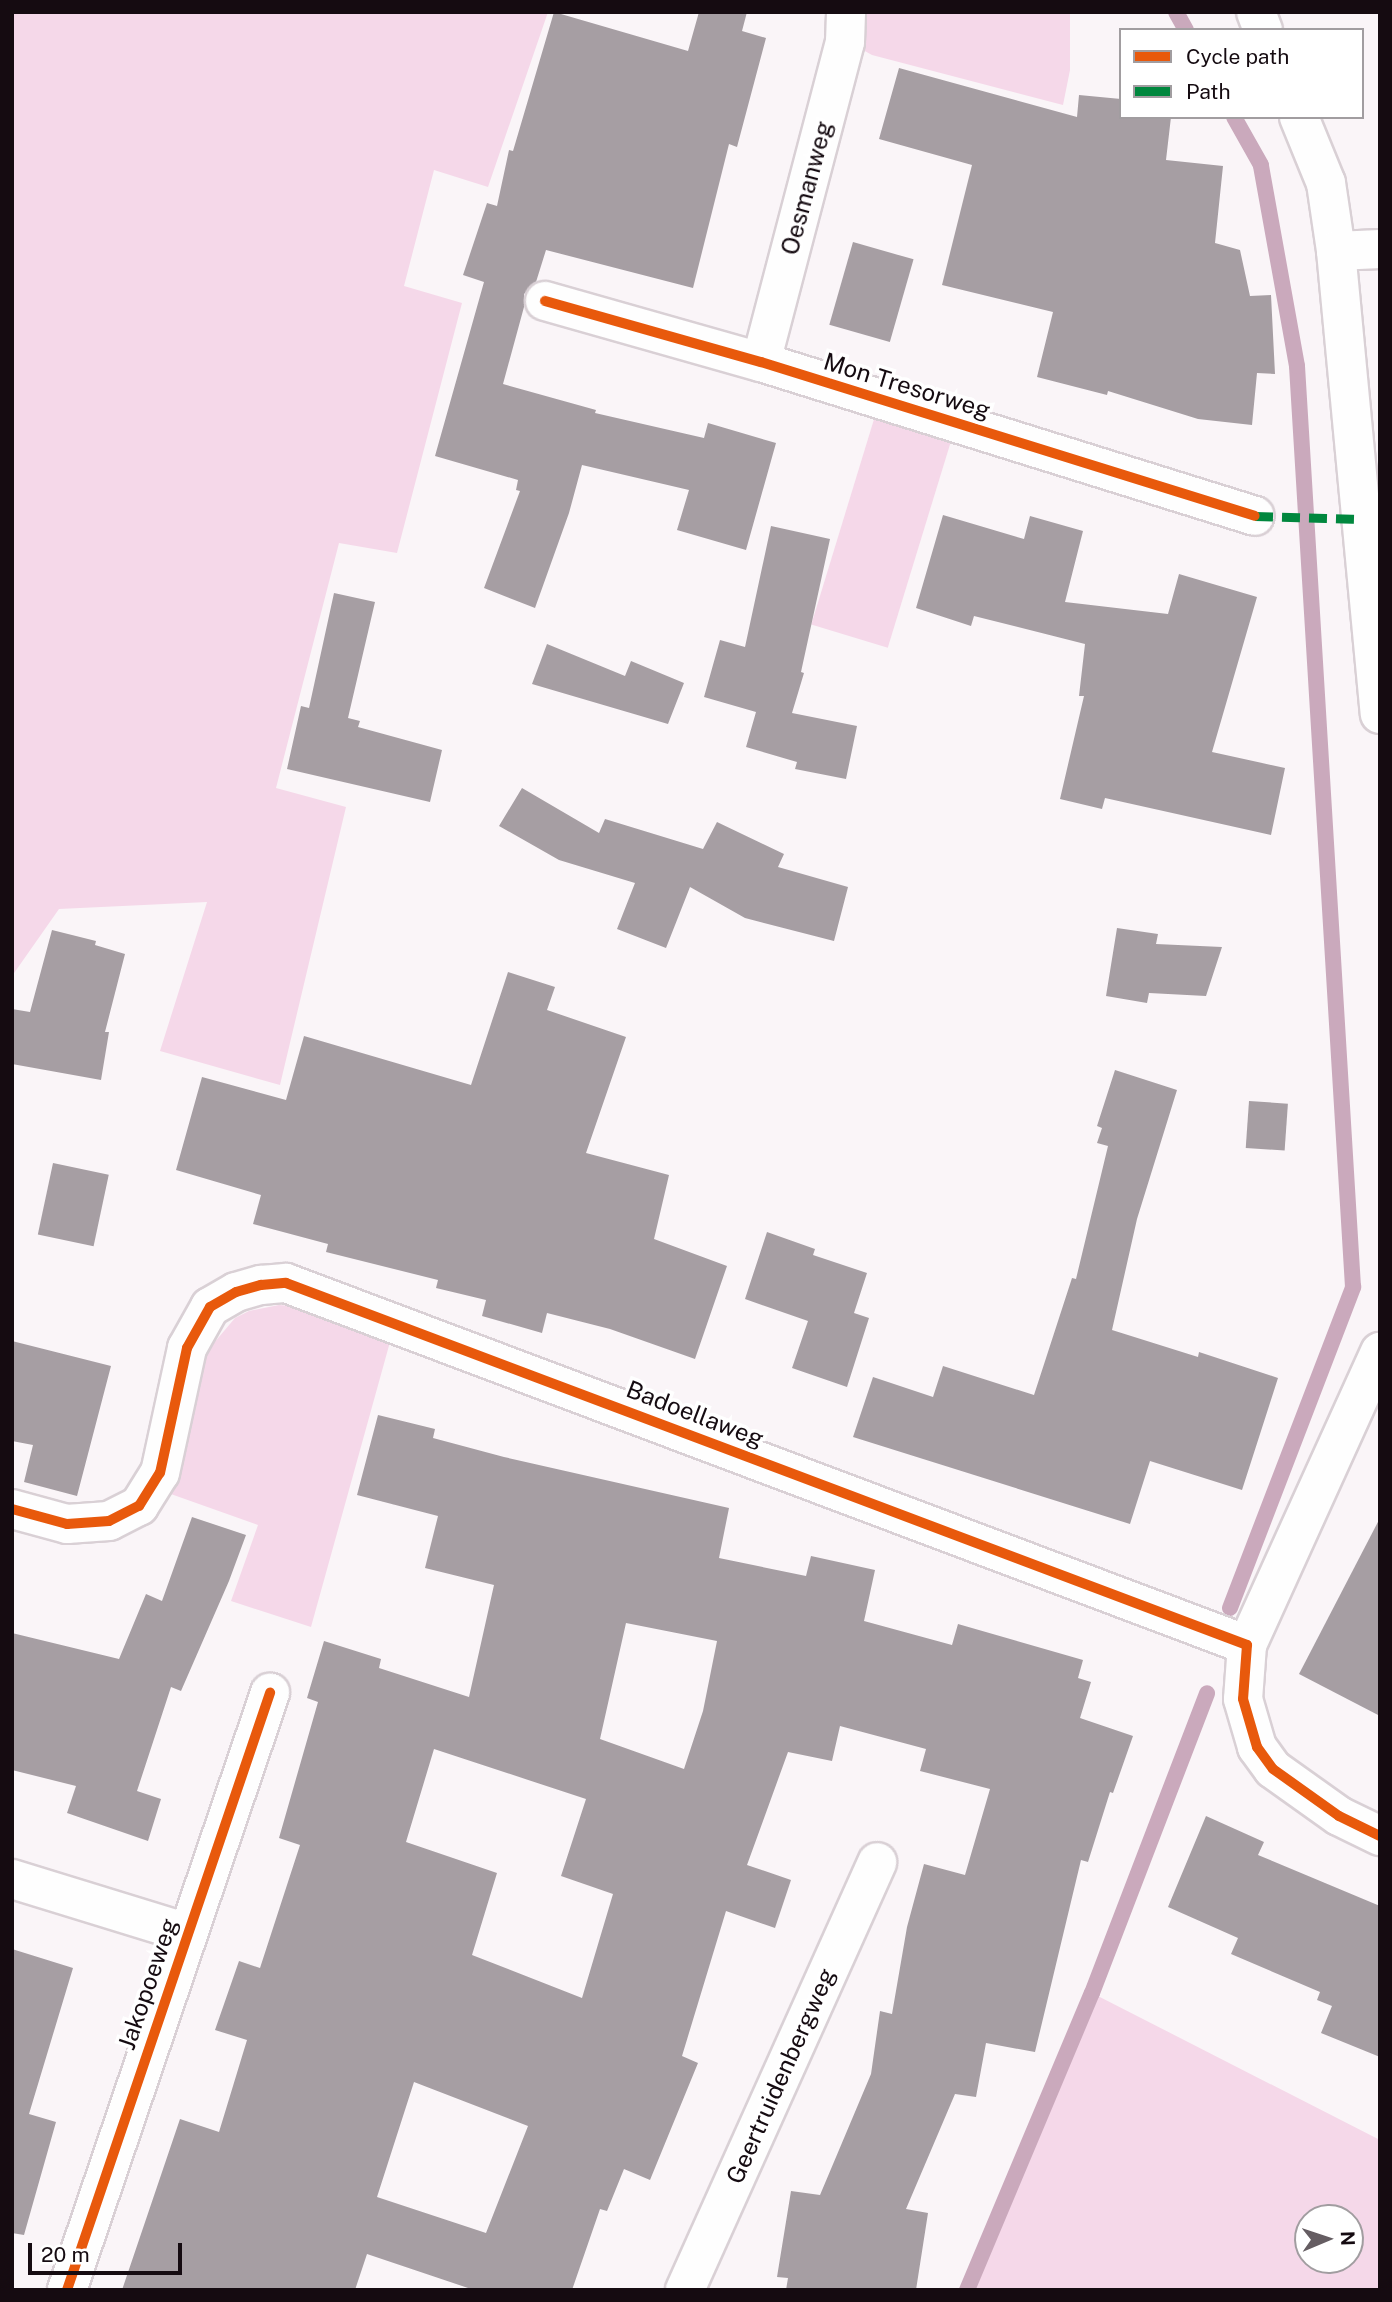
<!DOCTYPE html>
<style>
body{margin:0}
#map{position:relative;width:1392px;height:2302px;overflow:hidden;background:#faf5f8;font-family:"Public Sans",sans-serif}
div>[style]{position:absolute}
.green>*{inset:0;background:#f5d8e9;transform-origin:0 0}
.stream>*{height:16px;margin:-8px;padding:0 8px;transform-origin:8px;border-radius:8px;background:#caa9bc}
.building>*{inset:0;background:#a69ea3;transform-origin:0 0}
.roads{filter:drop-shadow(2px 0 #d9d0d5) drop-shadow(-2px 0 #d9d0d5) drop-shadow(0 2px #d9d0d5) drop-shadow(0 -2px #d9d0d5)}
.minor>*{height:38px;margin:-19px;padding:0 19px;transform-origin:19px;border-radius:19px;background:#fefefe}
.quiet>*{height:9px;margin-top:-4.5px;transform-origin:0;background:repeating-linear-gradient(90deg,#00873e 0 18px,transparent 0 27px)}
.cycleway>*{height:10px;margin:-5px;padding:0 5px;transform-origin:5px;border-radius:5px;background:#e8590c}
span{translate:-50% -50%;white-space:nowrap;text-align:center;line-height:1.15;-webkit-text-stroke:7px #fff;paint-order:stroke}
.street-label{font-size:24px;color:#150b11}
.frame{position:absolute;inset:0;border:14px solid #150b11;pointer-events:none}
.legend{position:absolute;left:1119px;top:28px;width:245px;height:91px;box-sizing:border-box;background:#fff;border:2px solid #a19da0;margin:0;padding:9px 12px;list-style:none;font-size:21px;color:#150b11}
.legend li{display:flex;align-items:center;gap:14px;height:35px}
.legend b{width:35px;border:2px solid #a19da0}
.north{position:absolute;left:1294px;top:2204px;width:70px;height:70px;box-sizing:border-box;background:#fff;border:2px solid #a19da0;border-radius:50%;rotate:88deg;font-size:19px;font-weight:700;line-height:28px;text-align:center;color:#150b11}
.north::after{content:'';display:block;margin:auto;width:24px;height:32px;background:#655d62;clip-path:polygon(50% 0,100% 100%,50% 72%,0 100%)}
.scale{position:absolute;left:28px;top:2243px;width:154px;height:32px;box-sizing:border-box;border:4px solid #150b11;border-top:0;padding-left:9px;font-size:21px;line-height:24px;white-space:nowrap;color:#150b11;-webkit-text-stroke:5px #fff;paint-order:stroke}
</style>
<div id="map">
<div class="green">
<div style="clip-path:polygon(12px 12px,548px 12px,488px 187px,434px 170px,404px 286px,462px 303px,397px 553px,339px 543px,276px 788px,346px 807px,280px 1085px,160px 1051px,207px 902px,59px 909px,12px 976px)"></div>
<div style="clip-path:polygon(860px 12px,1070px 12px,1070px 70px,1063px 105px,872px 55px,863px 50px,856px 40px)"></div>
<div style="left:875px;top:416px;width:80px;height:218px;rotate:17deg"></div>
<div style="clip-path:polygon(279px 1305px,292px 1306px,390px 1342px,311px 1627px,231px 1601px,258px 1525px,168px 1493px,208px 1350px,235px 1318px,249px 1311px)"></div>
<div style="clip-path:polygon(evenodd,1092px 1993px,1380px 2140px,1380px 2290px,967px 2290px,1092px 1993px,1350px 2218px,1350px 2260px,1308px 2260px,1308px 2218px,1350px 2218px)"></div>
</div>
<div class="stream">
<div style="left:1176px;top:12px;width:21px;rotate:61deg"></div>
<div style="left:1230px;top:1608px;width:344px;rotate:-69deg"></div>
<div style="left:1353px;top:1287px;width:923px;rotate:-93.48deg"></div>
<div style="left:1297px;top:366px;width:204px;rotate:-100.2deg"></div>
<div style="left:1261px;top:165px;width:55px;rotate:-119.4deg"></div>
<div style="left:967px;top:2290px;width:322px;rotate:-67.2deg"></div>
<div style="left:1092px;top:1993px;width:321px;rotate:-69deg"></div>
</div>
<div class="building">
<div style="clip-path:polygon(554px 12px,688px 51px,699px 12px,747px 12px,742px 31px,766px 38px,737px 147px,729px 144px,693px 288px,546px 250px,536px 282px,524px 294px,524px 307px,503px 384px,596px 410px,595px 413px,704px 438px,708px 423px,776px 443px,746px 550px,677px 530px,689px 490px,582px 465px,569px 513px,535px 608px,484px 588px,520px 491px,516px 490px,518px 480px,435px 456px,484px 282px,463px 275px,487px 203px,497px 206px,509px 150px,513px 151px)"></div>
<div style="clip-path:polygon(899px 68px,1077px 117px,1079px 95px,1121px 99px,1121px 117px,1171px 117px,1166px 160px,1223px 166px,1215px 243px,1240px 250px,1250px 296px,1271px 295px,1275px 374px,1257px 373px,1252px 425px,1198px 419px,1108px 391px,1107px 395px,1037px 377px,1053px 312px,942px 285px,972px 165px,879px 139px)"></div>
<div style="left:853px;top:242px;width:63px;height:86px;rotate:16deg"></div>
<div style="clip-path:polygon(943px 515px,1024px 539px,1030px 516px,1083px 531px,1065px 602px,1168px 614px,1179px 574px,1257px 597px,1212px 752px,1285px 768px,1271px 835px,1105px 798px,1102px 809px,1060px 799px,1084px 696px,1079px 696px,1085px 644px,974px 616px,971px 626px,916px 608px)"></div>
<div style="clip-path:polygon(771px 526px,830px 539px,801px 672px,804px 673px,792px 713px,857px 726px,846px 779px,795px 769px,797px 762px,746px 747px,756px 712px,704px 697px,720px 640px,745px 647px)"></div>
<div style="clip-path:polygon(334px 593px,375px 602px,348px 718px,360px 721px,358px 727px,442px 750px,430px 802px,287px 769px,301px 706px,309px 708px)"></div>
<div style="clip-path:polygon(547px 644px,625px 676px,631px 661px,684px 683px,668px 724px,532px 684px)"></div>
<div style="clip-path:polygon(522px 788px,599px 833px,605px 819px,703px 849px,717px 822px,784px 854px,778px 867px,848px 887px,834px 941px,745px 918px,690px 887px,666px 948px,617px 929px,635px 883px,559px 860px,499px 826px)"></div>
<div style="clip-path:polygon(1117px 928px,1158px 934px,1156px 944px,1222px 947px,1206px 996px,1149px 993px,1147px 1003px,1106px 996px)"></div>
<div style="clip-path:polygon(52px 930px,96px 941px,95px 945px,125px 954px,105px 1032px,109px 1032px,101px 1080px,12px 1064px,12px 1009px,30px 1012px)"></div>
<div style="clip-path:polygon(508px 972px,555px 987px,547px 1010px,626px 1037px,586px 1153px,669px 1175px,654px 1239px,727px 1266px,695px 1359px,610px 1329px,547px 1313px,542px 1333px,482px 1316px,486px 1300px,436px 1288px,438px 1280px,326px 1252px,328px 1244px,253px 1224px,261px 1195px,176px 1170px,202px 1077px,286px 1100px,304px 1036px,471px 1085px)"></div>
<div style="clip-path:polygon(1115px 1070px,1177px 1090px,1137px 1219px,1112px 1330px,1198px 1357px,1199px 1352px,1278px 1378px,1242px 1490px,1150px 1461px,1130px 1524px,853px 1437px,873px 1377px,933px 1397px,943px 1366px,1034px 1395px,1072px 1278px,1076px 1279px,1108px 1146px,1097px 1143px,1102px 1128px,1097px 1126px)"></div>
<div style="left:1249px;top:1101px;width:39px;height:47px;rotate:4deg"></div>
<div style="left:53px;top:1163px;width:57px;height:73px;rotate:12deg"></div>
<div style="clip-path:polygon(767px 1232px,815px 1249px,813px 1255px,867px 1273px,854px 1313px,869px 1318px,847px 1387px,792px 1368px,808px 1321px,745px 1299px)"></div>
<div style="clip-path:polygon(12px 1341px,111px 1366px,77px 1496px,24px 1482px,33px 1445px,12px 1441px)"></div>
<div style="clip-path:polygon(evenodd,378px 1415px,435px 1429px,433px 1438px,504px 1457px,729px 1508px,719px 1558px,806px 1576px,811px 1556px,875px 1570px,864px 1621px,952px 1645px,958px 1624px,1083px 1660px,1078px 1678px,1091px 1682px,1080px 1718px,1133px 1736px,1113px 1793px,1110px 1792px,1088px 1862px,1081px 1860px,1035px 2052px,986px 2043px,976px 2097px,955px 2094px,906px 2209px,928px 2213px,916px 2290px,786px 2290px,788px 2278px,777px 2277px,791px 2191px,820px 2195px,871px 2074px,880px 2011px,892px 2014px,907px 1927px,924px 1864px,965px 1875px,990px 1789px,920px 1771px,926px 1749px,840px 1726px,832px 1761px,788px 1752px,747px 1865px,791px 1880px,775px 1928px,726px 1911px,682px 2056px,698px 2063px,650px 2180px,624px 2169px,607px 2211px,600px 2209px,572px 2290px,474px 2290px,367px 2254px,355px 2290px,122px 2290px,180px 2119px,219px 2132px,247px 2040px,215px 2030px,239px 1961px,260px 1968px,300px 1845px,279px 1838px,318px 1702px,307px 1698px,324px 1641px,381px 1659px,379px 1668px,469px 1697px,494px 1585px,425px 1568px,438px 1516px,357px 1495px,378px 1415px,626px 1623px,717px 1641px,703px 1711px,684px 1769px,600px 1739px,626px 1623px,378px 1415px,434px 1749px,586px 1799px,561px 1876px,613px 1894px,582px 1998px,472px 1955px,497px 1873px,406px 1842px,434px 1749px,378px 1415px,414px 2082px,528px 2126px,486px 2233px,377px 2197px,414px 2082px)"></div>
<div style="clip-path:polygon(192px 1517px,246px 1535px,229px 1581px,181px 1691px,171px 1687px,137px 1791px,161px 1799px,148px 1841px,67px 1813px,76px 1786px,12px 1770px,12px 1633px,119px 1659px,146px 1594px,162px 1601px)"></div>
<div style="clip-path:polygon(1380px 1518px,1380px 1716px,1299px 1674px)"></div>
<div style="clip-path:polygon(1206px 1816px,1264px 1842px,1258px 1855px,1380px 1906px,1380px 2057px,1321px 2033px,1332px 2006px,1317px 2000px,1320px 1992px,1231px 1954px,1238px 1938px,1168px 1907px)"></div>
<div style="clip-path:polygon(12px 1949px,73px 1968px,29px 2114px,56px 2122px,24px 2235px,12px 2233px)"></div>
</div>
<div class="roads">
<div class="minor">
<div style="left:1256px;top:12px;width:19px;rotate:69deg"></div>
<div style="left:1299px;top:117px;width:71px;rotate:67.8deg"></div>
<div style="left:1326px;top:183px;width:69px;rotate:81.6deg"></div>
<div style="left:1336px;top:251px;width:465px;rotate:84.6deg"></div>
<div style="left:1336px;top:251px;width:44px;rotate:-2.6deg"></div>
<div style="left:545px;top:301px;width:224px;rotate:15.8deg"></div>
<div style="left:761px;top:362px;width:517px;rotate:17.31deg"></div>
<div style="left:761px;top:362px;width:331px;rotate:-75.3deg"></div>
<div style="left:845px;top:42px;width:30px;rotate:-88deg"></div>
<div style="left:12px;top:1509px;width:57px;rotate:15.3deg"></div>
<div style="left:67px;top:1524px;width:42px;rotate:-4.1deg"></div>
<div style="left:109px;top:1521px;width:34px;rotate:-27deg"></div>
<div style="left:139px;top:1506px;width:39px;rotate:-58deg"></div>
<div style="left:160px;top:1473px;width:128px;rotate:-77.8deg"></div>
<div style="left:187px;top:1348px;width:47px;rotate:-60.7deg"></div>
<div style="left:210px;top:1307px;width:30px;rotate:-30deg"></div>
<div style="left:236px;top:1292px;width:26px;rotate:-16deg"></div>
<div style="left:261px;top:1285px;width:25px;rotate:-5deg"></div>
<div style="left:286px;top:1283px;width:1027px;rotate:20.64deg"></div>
<div style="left:1247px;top:1645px;width:54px;rotate:94.2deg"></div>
<div style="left:1243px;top:1699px;width:50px;rotate:73.7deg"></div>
<div style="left:1257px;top:1747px;width:27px;rotate:54deg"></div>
<div style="left:1273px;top:1769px;width:81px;rotate:35.5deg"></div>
<div style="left:1339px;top:1816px;width:46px;rotate:26deg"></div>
<div style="left:1247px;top:1645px;width:322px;rotate:-65.6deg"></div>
<div style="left:12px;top:1879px;width:184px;rotate:17.1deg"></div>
<div style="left:67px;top:2290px;width:631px;rotate:-71.22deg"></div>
<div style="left:685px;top:2290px;width:469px;rotate:-65.8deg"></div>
</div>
</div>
<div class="quiet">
<div style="left:1255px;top:516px;width:106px;rotate:1.6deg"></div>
</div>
<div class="cycleway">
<div style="left:545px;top:301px;width:224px;rotate:15.8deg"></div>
<div style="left:761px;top:362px;width:517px;rotate:17.31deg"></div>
<div style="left:12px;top:1509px;width:57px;rotate:15.3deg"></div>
<div style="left:67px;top:1524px;width:42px;rotate:-4.1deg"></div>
<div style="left:109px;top:1521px;width:34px;rotate:-27deg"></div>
<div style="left:139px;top:1506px;width:39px;rotate:-58deg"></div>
<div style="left:160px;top:1473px;width:128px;rotate:-77.8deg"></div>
<div style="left:187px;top:1348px;width:47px;rotate:-60.7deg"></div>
<div style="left:210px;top:1307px;width:30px;rotate:-30deg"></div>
<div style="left:236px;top:1292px;width:26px;rotate:-16deg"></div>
<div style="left:261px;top:1285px;width:25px;rotate:-5deg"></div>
<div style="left:286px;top:1283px;width:1027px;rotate:20.64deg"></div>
<div style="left:1247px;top:1645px;width:54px;rotate:94.2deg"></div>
<div style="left:1243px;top:1699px;width:50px;rotate:73.7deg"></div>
<div style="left:1257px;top:1747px;width:27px;rotate:54deg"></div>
<div style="left:1273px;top:1769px;width:81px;rotate:35.5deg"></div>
<div style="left:1339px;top:1816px;width:46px;rotate:26deg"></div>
<div style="left:67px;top:2290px;width:631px;rotate:-71.22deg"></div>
</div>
<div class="street-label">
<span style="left:807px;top:188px;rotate:-75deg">Oesmanweg</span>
<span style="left:907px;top:386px;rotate:17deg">Mon Tresorweg</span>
<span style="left:695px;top:1414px;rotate:21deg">Badoellaweg</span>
<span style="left:148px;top:1984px;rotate:-71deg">Jakopoeweg</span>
<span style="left:781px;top:2076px;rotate:-66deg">Geertruidenbergweg</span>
</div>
<div class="frame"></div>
<ul class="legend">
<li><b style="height:9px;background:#e8590c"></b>Cycle path</li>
<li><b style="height:9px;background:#00873e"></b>Path</li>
</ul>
<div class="north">N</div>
<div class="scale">20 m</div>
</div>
